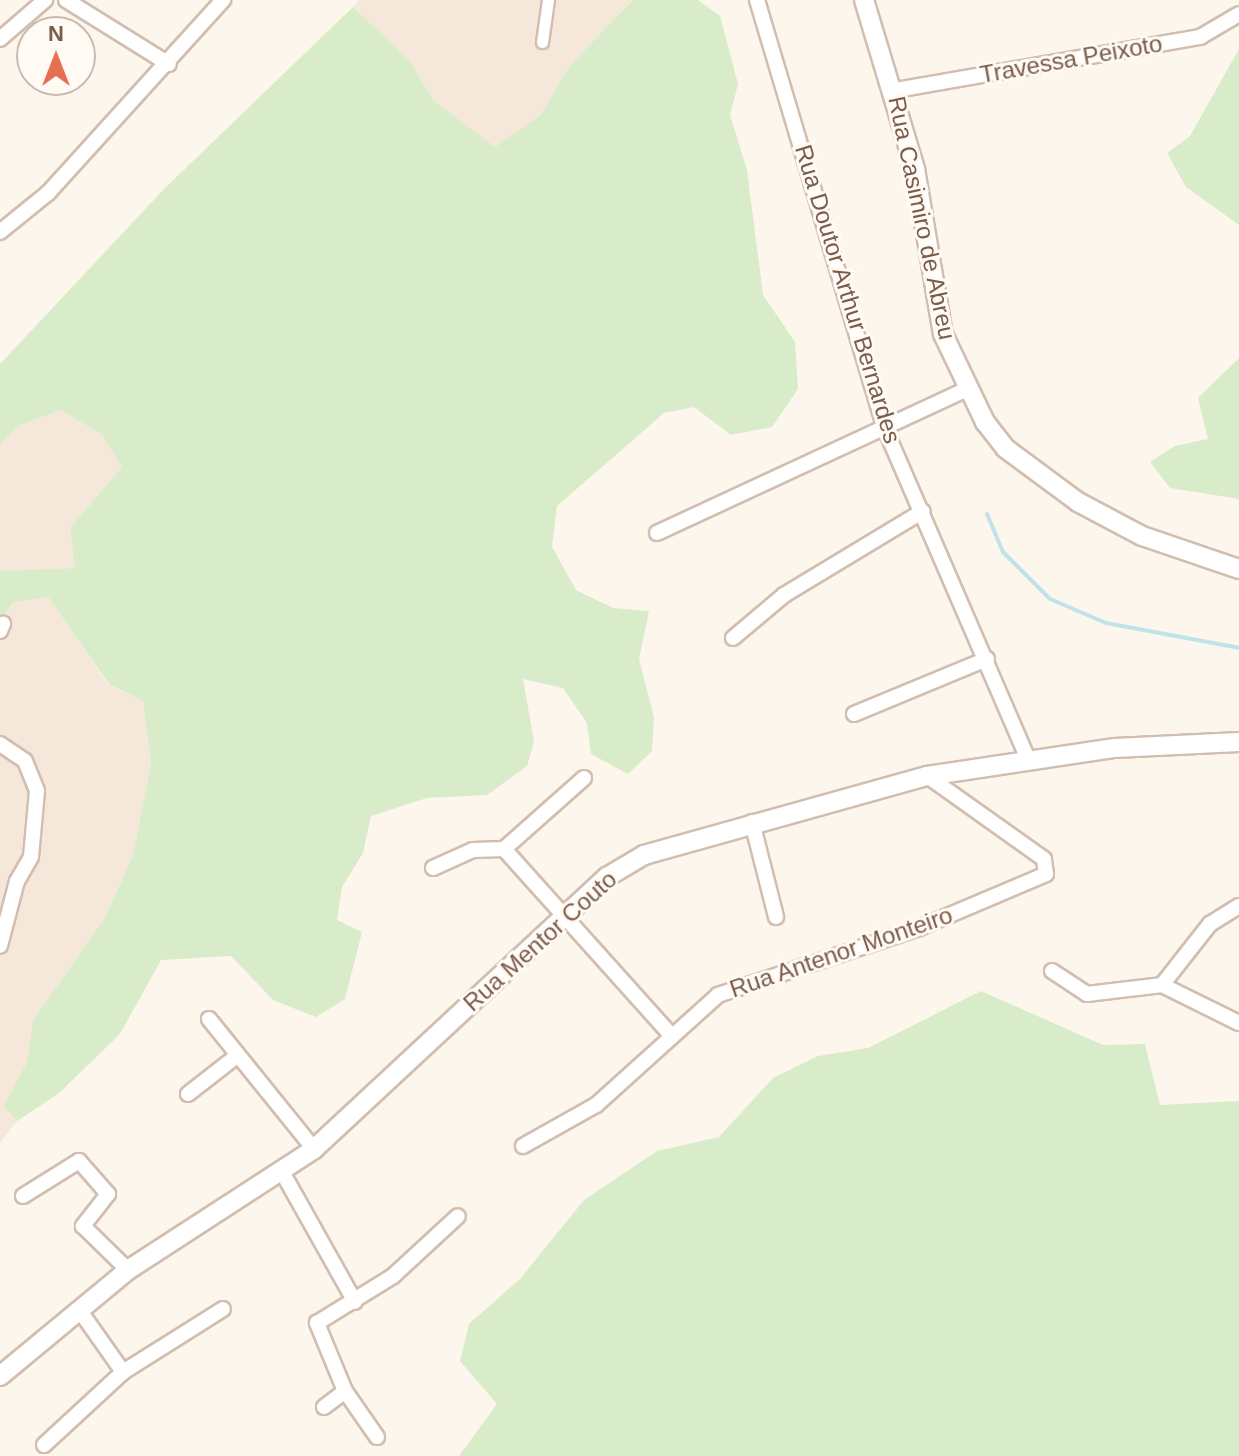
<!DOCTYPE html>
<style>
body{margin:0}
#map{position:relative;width:1239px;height:1456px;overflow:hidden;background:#fdf6ec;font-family:Helvetica,sans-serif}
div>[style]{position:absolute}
.residential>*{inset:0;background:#f5e8da}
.green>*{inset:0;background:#d8ecc9}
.stream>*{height:4px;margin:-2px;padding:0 2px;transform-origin:2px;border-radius:2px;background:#bfe3e8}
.roads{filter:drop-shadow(2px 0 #d1beb0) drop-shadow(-2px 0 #d1beb0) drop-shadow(0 2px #d1beb0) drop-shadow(0 -2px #d1beb0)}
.pedestrian>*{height:11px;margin:-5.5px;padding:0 5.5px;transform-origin:5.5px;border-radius:5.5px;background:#fff}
.minor>*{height:14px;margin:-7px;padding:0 7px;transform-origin:7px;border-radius:7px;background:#fff}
.tertiary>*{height:18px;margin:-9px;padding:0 9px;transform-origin:9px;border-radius:9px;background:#fff}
span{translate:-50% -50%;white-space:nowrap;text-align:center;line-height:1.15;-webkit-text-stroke:6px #fffaf3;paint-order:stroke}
.street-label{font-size:24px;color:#7a5c4d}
.north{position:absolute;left:16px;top:16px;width:80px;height:80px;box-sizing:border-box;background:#fffaf3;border:2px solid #cabbb1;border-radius:50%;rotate:0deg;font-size:22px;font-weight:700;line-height:32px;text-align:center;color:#7a5c4d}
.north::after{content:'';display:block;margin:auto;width:28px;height:36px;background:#e76f51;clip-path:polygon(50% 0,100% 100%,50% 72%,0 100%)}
</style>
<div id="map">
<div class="residential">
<div style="clip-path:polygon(359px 0,633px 0,570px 65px,540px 116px,495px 148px,434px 101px,410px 61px,353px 7px)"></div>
<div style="clip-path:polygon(61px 410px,102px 435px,122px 467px,70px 528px,76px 568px,0 571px,0 446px,17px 426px)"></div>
<div style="clip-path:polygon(48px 597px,108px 684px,143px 701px,151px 763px,133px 855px,105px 918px,33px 1020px,27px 1062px,5px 1106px,17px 1121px,0 1143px,0 622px,13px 602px)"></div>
</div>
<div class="green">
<div style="clip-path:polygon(633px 0,698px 0,720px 16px,738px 84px,730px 115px,747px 170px,763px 295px,795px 342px,798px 389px,772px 427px,731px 435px,694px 407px,664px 413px,557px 506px,552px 547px,576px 590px,613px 608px,649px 611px,639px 659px,654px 717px,652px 751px,628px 774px,591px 754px,587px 723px,563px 688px,523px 679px,534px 742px,527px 766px,487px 795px,427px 798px,371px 816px,363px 853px,342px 887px,337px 920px,362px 932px,345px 999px,316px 1017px,273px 1000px,231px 956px,161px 960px,120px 1034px,58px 1094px,17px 1121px,4px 1106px,27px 1062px,33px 1020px,105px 918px,133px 855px,151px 763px,143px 701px,109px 684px,48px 597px,13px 602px,0 622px,0 571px,75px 568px,70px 528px,122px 467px,102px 435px,61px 410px,17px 426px,0 446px,0 364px,165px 188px,353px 7px,410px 61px,434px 101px,495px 147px,540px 116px,570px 65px)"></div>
<div style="clip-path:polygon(1239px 49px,1239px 225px,1186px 187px,1167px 153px,1190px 136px)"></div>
<div style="clip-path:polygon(1239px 358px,1239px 499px,1170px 488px,1150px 462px,1175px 446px,1208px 439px,1198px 398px)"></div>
<div style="clip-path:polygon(981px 991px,1103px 1045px,1145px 1044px,1160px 1105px,1239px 1101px,1239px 1456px,459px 1456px,497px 1404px,460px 1361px,469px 1324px,520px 1279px,584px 1200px,657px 1151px,719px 1137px,773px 1078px,818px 1056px,868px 1048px)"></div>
</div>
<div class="stream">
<div style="left:987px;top:514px;width:41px;rotate:67.2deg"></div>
<div style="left:1003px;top:552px;width:66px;rotate:45deg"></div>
<div style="left:1050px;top:599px;width:61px;rotate:23.2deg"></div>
<div style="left:1106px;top:623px;width:135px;rotate:10.6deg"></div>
</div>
<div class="roads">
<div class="pedestrian">
<div style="left:542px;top:42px;width:42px;rotate:-81.9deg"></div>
</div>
<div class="minor">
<div style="left:66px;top:0;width:121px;rotate:31.9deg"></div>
<div style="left:757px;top:0;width:442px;rotate:73.4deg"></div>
<div style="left:883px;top:424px;width:365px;rotate:66.6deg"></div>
<div style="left:0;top:39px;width:60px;rotate:-40.9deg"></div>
<div style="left:896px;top:90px;width:309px;rotate:-9.9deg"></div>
<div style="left:1200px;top:37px;width:45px;rotate:-30.5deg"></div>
<div style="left:0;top:232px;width:62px;rotate:-39.1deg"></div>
<div style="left:48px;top:193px;width:261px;rotate:-47.8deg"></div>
<div style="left:657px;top:533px;width:340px;rotate:-24.9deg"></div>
<div style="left:0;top:631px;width:8px;rotate:-67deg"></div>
<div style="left:733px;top:638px;width:67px;rotate:-40.1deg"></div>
<div style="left:784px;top:595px;width:162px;rotate:-31.1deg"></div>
<div style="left:854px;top:714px;width:144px;rotate:-22.5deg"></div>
<div style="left:0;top:744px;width:30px;rotate:34deg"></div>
<div style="left:25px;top:761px;width:32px;rotate:68deg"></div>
<div style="left:37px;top:791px;width:66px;rotate:95.2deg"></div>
<div style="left:31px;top:857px;width:28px;rotate:120deg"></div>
<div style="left:17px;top:881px;width:67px;rotate:104.7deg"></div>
<div style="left:752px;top:822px;width:98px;rotate:75.8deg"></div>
<div style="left:504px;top:849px;width:249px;rotate:48.1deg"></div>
<div style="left:433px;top:868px;width:44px;rotate:-24.2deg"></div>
<div style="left:473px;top:850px;width:31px;rotate:-2deg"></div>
<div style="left:504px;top:849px;width:107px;rotate:-41.6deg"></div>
<div style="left:1052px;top:971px;width:42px;rotate:33.3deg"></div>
<div style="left:1087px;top:994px;width:76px;rotate:-6.8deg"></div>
<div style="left:1162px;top:985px;width:86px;rotate:26.3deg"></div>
<div style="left:1162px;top:985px;width:78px;rotate:-51.8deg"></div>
<div style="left:1210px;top:924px;width:34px;rotate:-32deg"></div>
<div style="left:209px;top:1019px;width:167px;rotate:51.1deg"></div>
<div style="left:188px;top:1094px;width:63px;rotate:-38deg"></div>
<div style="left:523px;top:1146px;width:84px;rotate:-29.3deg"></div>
<div style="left:596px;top:1105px;width:164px;rotate:-42deg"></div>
<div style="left:718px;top:995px;width:212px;rotate:-18.4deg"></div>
<div style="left:919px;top:928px;width:138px;rotate:-23deg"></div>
<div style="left:1046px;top:874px;width:15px;rotate:-98deg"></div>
<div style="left:1044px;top:859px;width:143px;rotate:-144.6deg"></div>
<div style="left:281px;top:1170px;width:151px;rotate:60.7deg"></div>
<div style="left:23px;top:1196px;width:66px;rotate:-32deg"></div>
<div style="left:79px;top:1161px;width:44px;rotate:48.7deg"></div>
<div style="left:108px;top:1194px;width:41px;rotate:128deg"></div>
<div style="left:83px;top:1226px;width:63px;rotate:44.4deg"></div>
<div style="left:80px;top:1311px;width:75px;rotate:54.8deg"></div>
<div style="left:324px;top:1407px;width:26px;rotate:-37deg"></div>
<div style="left:377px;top:1437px;width:56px;rotate:-124.8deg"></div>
<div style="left:345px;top:1391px;width:74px;rotate:-112.4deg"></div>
<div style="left:317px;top:1323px;width:89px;rotate:-31.7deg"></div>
<div style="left:393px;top:1276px;width:88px;rotate:-42.7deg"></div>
<div style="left:44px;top:1445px;width:108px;rotate:-42.7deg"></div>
<div style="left:123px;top:1372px;width:118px;rotate:-32.2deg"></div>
</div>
<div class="tertiary">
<div style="left:864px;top:0;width:177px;rotate:73.2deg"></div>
<div style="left:915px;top:169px;width:167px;rotate:80.4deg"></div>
<div style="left:943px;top:334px;width:98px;rotate:64.5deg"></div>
<div style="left:985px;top:422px;width:33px;rotate:52deg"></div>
<div style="left:1005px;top:448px;width:91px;rotate:36.5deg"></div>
<div style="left:1078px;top:502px;width:72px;rotate:28deg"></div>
<div style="left:1142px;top:536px;width:102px;rotate:18.8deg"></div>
<div style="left:0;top:1376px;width:166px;rotate:-39.6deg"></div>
<div style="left:128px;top:1270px;width:222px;rotate:-33deg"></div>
<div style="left:314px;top:1149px;width:400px;rotate:-42.9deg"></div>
<div style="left:607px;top:877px;width:43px;rotate:-30.7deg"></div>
<div style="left:644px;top:855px;width:294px;rotate:-15.6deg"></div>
<div style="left:927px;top:776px;width:190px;rotate:-8.5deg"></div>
<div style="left:1115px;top:748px;width:124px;rotate:-2.8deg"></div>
</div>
</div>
<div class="street-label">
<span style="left:1071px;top:59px;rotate:-10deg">Travessa Peixoto</span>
<span style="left:922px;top:218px;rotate:78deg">Rua Casimiro de Abreu</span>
<span style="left:848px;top:294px;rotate:73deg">Rua Doutor Arthur Bernardes</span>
<span style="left:540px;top:941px;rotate:-42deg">Rua Mentor Couto</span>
<span style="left:841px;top:952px;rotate:-19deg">Rua Antenor Monteiro</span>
</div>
<div class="north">N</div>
</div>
